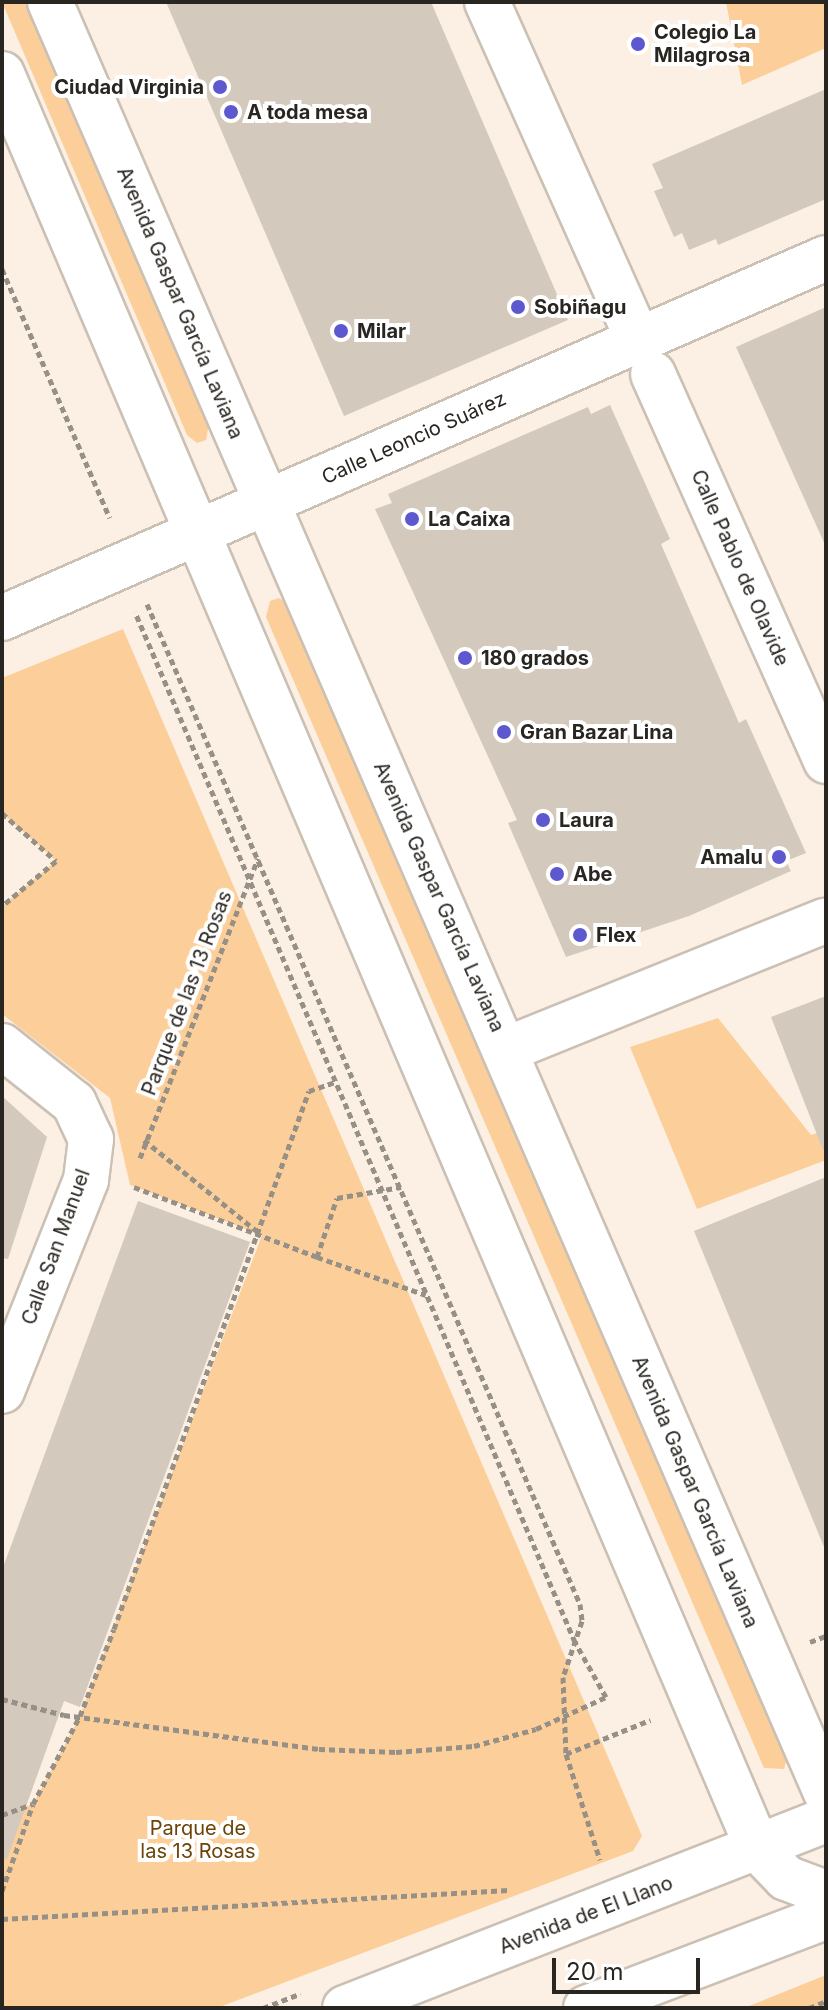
<!DOCTYPE html>
<meta charset="utf-8">
<style>
body{margin:0}
#map{position:relative;width:828px;height:2010px;overflow:hidden;background:#fbf0e3;font-family:Inter,sans-serif}
div>[style]{position:absolute}
.green>*{inset:0;background:#fccf9a}
.building>*{inset:0;background:#d4c9bd}
.path>*{height:5px;margin-top:-2.5px;transform-origin:0;background:repeating-linear-gradient(90deg,#979087 0 6px,transparent 0 10px)}
.roads{filter:drop-shadow(2px 0 #cbc0b4) drop-shadow(-2px 0 #cbc0b4) drop-shadow(0 2px #cbc0b4) drop-shadow(0 -2px #cbc0b4)}
.street>*{height:44px;margin:-22px;padding:0 22px;transform-origin:22px;border-radius:22px;background:#fff}
.primary>*{height:44px;margin:-22px;padding:0 22px;transform-origin:22px;border-radius:22px;background:#fff}
.dots>*{width:22px;height:22px;translate:-50% -50%;box-sizing:border-box;border:4px solid #fff;border-radius:50%}
span{translate:-50% -50%;white-space:nowrap;text-align:center;line-height:1.15;-webkit-text-stroke:8px #fff;paint-order:stroke}
.poi-label{font-size:20px;color:#292520;font-weight:700}
.left{translate:0 -50%;text-align:left}
.right{translate:-100% -50%;text-align:right}
.street-label{font-size:20px;color:#292520}
.park-label{font-size:20px;color:#6c4408}
.frame{position:absolute;inset:0;border:4px solid #292520;pointer-events:none}
.scale{position:absolute;left:552px;top:1958px;width:148px;height:36px;box-sizing:border-box;border:4px solid #292520;border-top:0;padding-left:10px;font-size:24px;line-height:28px;white-space:nowrap;color:#292520;-webkit-text-stroke:6px #fff;paint-order:stroke}
</style>
<div id="map">
<div class="green">
<div style="clip-path:polygon(2px 2px,26px 2px,209px 424px,206px 440px,197px 443px,187px 435px)"></div>
<div style="clip-path:polygon(726px 2px,826px 2px,826px 48px,742px 85px)"></div>
<div style="clip-path:polygon(279px 598px,288px 604px,787px 1758px,784px 1769px,764px 1768px,266px 617px,270px 601px)"></div>
<div style="clip-path:polygon(123px 629px,642px 1836px,633px 1851px,217px 2008px,2px 2008px,2px 1815px,33px 1804px,80px 1716px,262px 1235px,130px 1185px,110px 1098px,2px 1014px,2px 906px,56px 861px,2px 813px,2px 678px)"></div>
<div style="clip-path:polygon(718px 1018px,811px 1135px,826px 1130px,826px 1160px,697px 1209px,630px 1047px)"></div>
<div style="clip-path:polygon(826px 1975px,826px 2008px,744px 2008px)"></div>
</div>
<div class="building">
<div style="clip-path:polygon(166px 2px,431px 2px,568px 320px,344px 416px)"></div>
<div style="clip-path:polygon(826px 89px,826px 199px,718px 245px,716px 239px,689px 250px,682px 233px,674px 237px,654px 191px,663px 188px,652px 164px)"></div>
<div style="clip-path:polygon(826px 307px,826px 547px,736px 347px)"></div>
<div style="clip-path:polygon(610px 405px,670px 539px,661px 544px,739px 723px,746px 719px,806px 853px,786px 861px,791px 871px,689px 916px,566px 957px,508px 823px,517px 820px,375px 509px,392px 503px,388px 494px,588px 407px,591px 414px)"></div>
<div style="clip-path:polygon(826px 996px,826px 1150px,823px 1150px,771px 1017px)"></div>
<div style="clip-path:polygon(2px 1096px,47px 1137px,8px 1259px,2px 1258px)"></div>
<div style="clip-path:polygon(826px 1177px,826px 1546px,824px 1547px,694px 1231px)"></div>
<div style="clip-path:polygon(138px 1201px,250px 1242px,80px 1707px,64px 1701px,7px 1859px,2px 1858px,2px 1570px)"></div>
</div>
<div class="path">
<div style="left:2px;top:269px;width:271px;rotate:66.6deg"></div>
<div style="left:147px;top:604px;width:1090px;rotate:66.59deg"></div>
<div style="left:580px;top:1604px;width:17px;rotate:83deg"></div>
<div style="left:582px;top:1621px;width:59px;rotate:108.7deg"></div>
<div style="left:563px;top:1677px;width:77px;rotate:87.8deg"></div>
<div style="left:566px;top:1754px;width:111px;rotate:72.2deg"></div>
<div style="left:2px;top:813px;width:72px;rotate:41.6deg"></div>
<div style="left:56px;top:861px;width:70px;rotate:140.2deg"></div>
<div style="left:144px;top:1140px;width:146px;rotate:38.9deg"></div>
<div style="left:140px;top:1158px;width:322px;rotate:-68.5deg"></div>
<div style="left:134px;top:1187px;width:196px;rotate:20.9deg"></div>
<div style="left:317px;top:1257px;width:62px;rotate:-71.3deg"></div>
<div style="left:337px;top:1198px;width:65px;rotate:-9.8deg"></div>
<div style="left:317px;top:1257px;width:115px;rotate:19.2deg"></div>
<div style="left:810px;top:1642px;width:17px;rotate:-21deg"></div>
<div style="left:2px;top:1699px;width:64px;rotate:14.5deg"></div>
<div style="left:64px;top:1715px;width:257px;rotate:7.6deg"></div>
<div style="left:319px;top:1749px;width:77px;rotate:2.2deg"></div>
<div style="left:396px;top:1752px;width:78px;rotate:-4.4deg"></div>
<div style="left:474px;top:1746px;width:64px;rotate:-15.3deg"></div>
<div style="left:536px;top:1729px;width:77px;rotate:-24.6deg"></div>
<div style="left:606px;top:1697px;width:63px;rotate:-119.4deg"></div>
<div style="left:575px;top:1642px;width:1120px;rotate:-113.13deg"></div>
<div style="left:566px;top:1754px;width:91px;rotate:-22deg"></div>
<div style="left:2px;top:1815px;width:32px;rotate:-20deg"></div>
<div style="left:2px;top:1891px;width:92px;rotate:-70.4deg"></div>
<div style="left:33px;top:1804px;width:100px;rotate:-61.9deg"></div>
<div style="left:80px;top:1716px;width:93px;rotate:-68.7deg"></div>
<div style="left:114px;top:1629px;width:572px;rotate:-70.08deg"></div>
<div style="left:309px;top:1091px;width:28px;rotate:-19deg"></div>
<div style="left:2px;top:1919px;width:507px;rotate:-3.28deg"></div>
<div style="left:263px;top:2008px;width:40px;rotate:-21deg"></div>
<div style="left:809px;top:2008px;width:18px;rotate:-22deg"></div>
</div>
<div class="roads">
<div class="street">
<div style="left:487px;top:2px;width:370px;rotate:65.9deg"></div>
<div style="left:653px;top:374px;width:424px;rotate:65.9deg"></div>
<div style="left:2px;top:618px;width:899px;rotate:-23.6deg"></div>
<div style="left:2px;top:1046px;width:92px;rotate:38.4deg"></div>
<div style="left:74px;top:1103px;width:40px;rotate:65deg"></div>
<div style="left:91px;top:1139px;width:41px;rotate:97deg"></div>
<div style="left:86px;top:1180px;width:227px;rotate:111.7deg"></div>
<div style="left:505px;top:1050px;width:346px;rotate:-22deg"></div>
</div>
<div class="primary">
<div style="left:50px;top:2px;width:1952px;rotate:66.57deg"></div>
<div style="left:2px;top:74px;width:1929px;rotate:66.93deg"></div>
<div style="left:758px;top:1849px;width:40px;rotate:46deg"></div>
<div style="left:786px;top:1878px;width:43px;rotate:20.6deg"></div>
<div style="left:345px;top:2008px;width:516px;rotate:-21.35deg"></div>
<div style="left:586px;top:2008px;width:257px;rotate:-20.8deg"></div>
</div>
</div>
<div class="dots">
<div style="left:638px;top:44px;background:#5d57d0"></div>
<div style="left:220px;top:87px;background:#5d57d0"></div>
<div style="left:231px;top:112px;background:#5d57d0"></div>
<div style="left:518px;top:307px;background:#5d57d0"></div>
<div style="left:341px;top:331px;background:#5d57d0"></div>
<div style="left:412px;top:519px;background:#5d57d0"></div>
<div style="left:465px;top:658px;background:#5d57d0"></div>
<div style="left:504px;top:732px;background:#5d57d0"></div>
<div style="left:543px;top:820px;background:#5d57d0"></div>
<div style="left:779px;top:857px;background:#5d57d0"></div>
<div style="left:557px;top:874px;background:#5d57d0"></div>
<div style="left:580px;top:935px;background:#5d57d0"></div>
</div>
<div class="poi-label">
<span class="left" style="left:654px;top:44px">Colegio La<br>Milagrosa</span>
<span class="right" style="left:204px;top:87px">Ciudad Virginia</span>
<span class="left" style="left:247px;top:112px">A toda mesa</span>
<span class="left" style="left:534px;top:307px">Sobiñagu</span>
<span class="left" style="left:357px;top:331px">Milar</span>
<span class="left" style="left:428px;top:519px">La Caixa</span>
<span class="left" style="left:481px;top:658px">180 grados</span>
<span class="left" style="left:520px;top:732px">Gran Bazar Lina</span>
<span class="left" style="left:559px;top:820px">Laura</span>
<span class="right" style="left:763px;top:857px">Amalu</span>
<span class="left" style="left:573px;top:874px">Abe</span>
<span class="left" style="left:596px;top:935px">Flex</span>
</div>
<div class="street-label">
<span style="left:180px;top:303px;rotate:67deg">Avenida Gaspar García Laviana</span>
<span style="left:414px;top:438px;rotate:-24deg">Calle Leoncio Suárez</span>
<span style="left:740px;top:568px;rotate:66deg">Calle Pablo de Olavide</span>
<span style="left:439px;top:897px;rotate:66deg">Avenida Gaspar García Laviana</span>
<span style="left:187px;top:993px;rotate:-69deg">Parque de las 13 Rosas</span>
<span style="left:56px;top:1247px;rotate:-70deg">Calle San Manuel</span>
<span style="left:695px;top:1492px;rotate:67deg">Avenida Gaspar García Laviana</span>
<span style="left:586px;top:1915px;rotate:-21deg">Avenida de El Llano</span>
</div>
<div class="park-label">
<span style="left:198px;top:1840px">Parque de<br>las 13 Rosas</span>
</div>
<div class="frame"></div>
<div class="scale">20 m</div>
</div>
